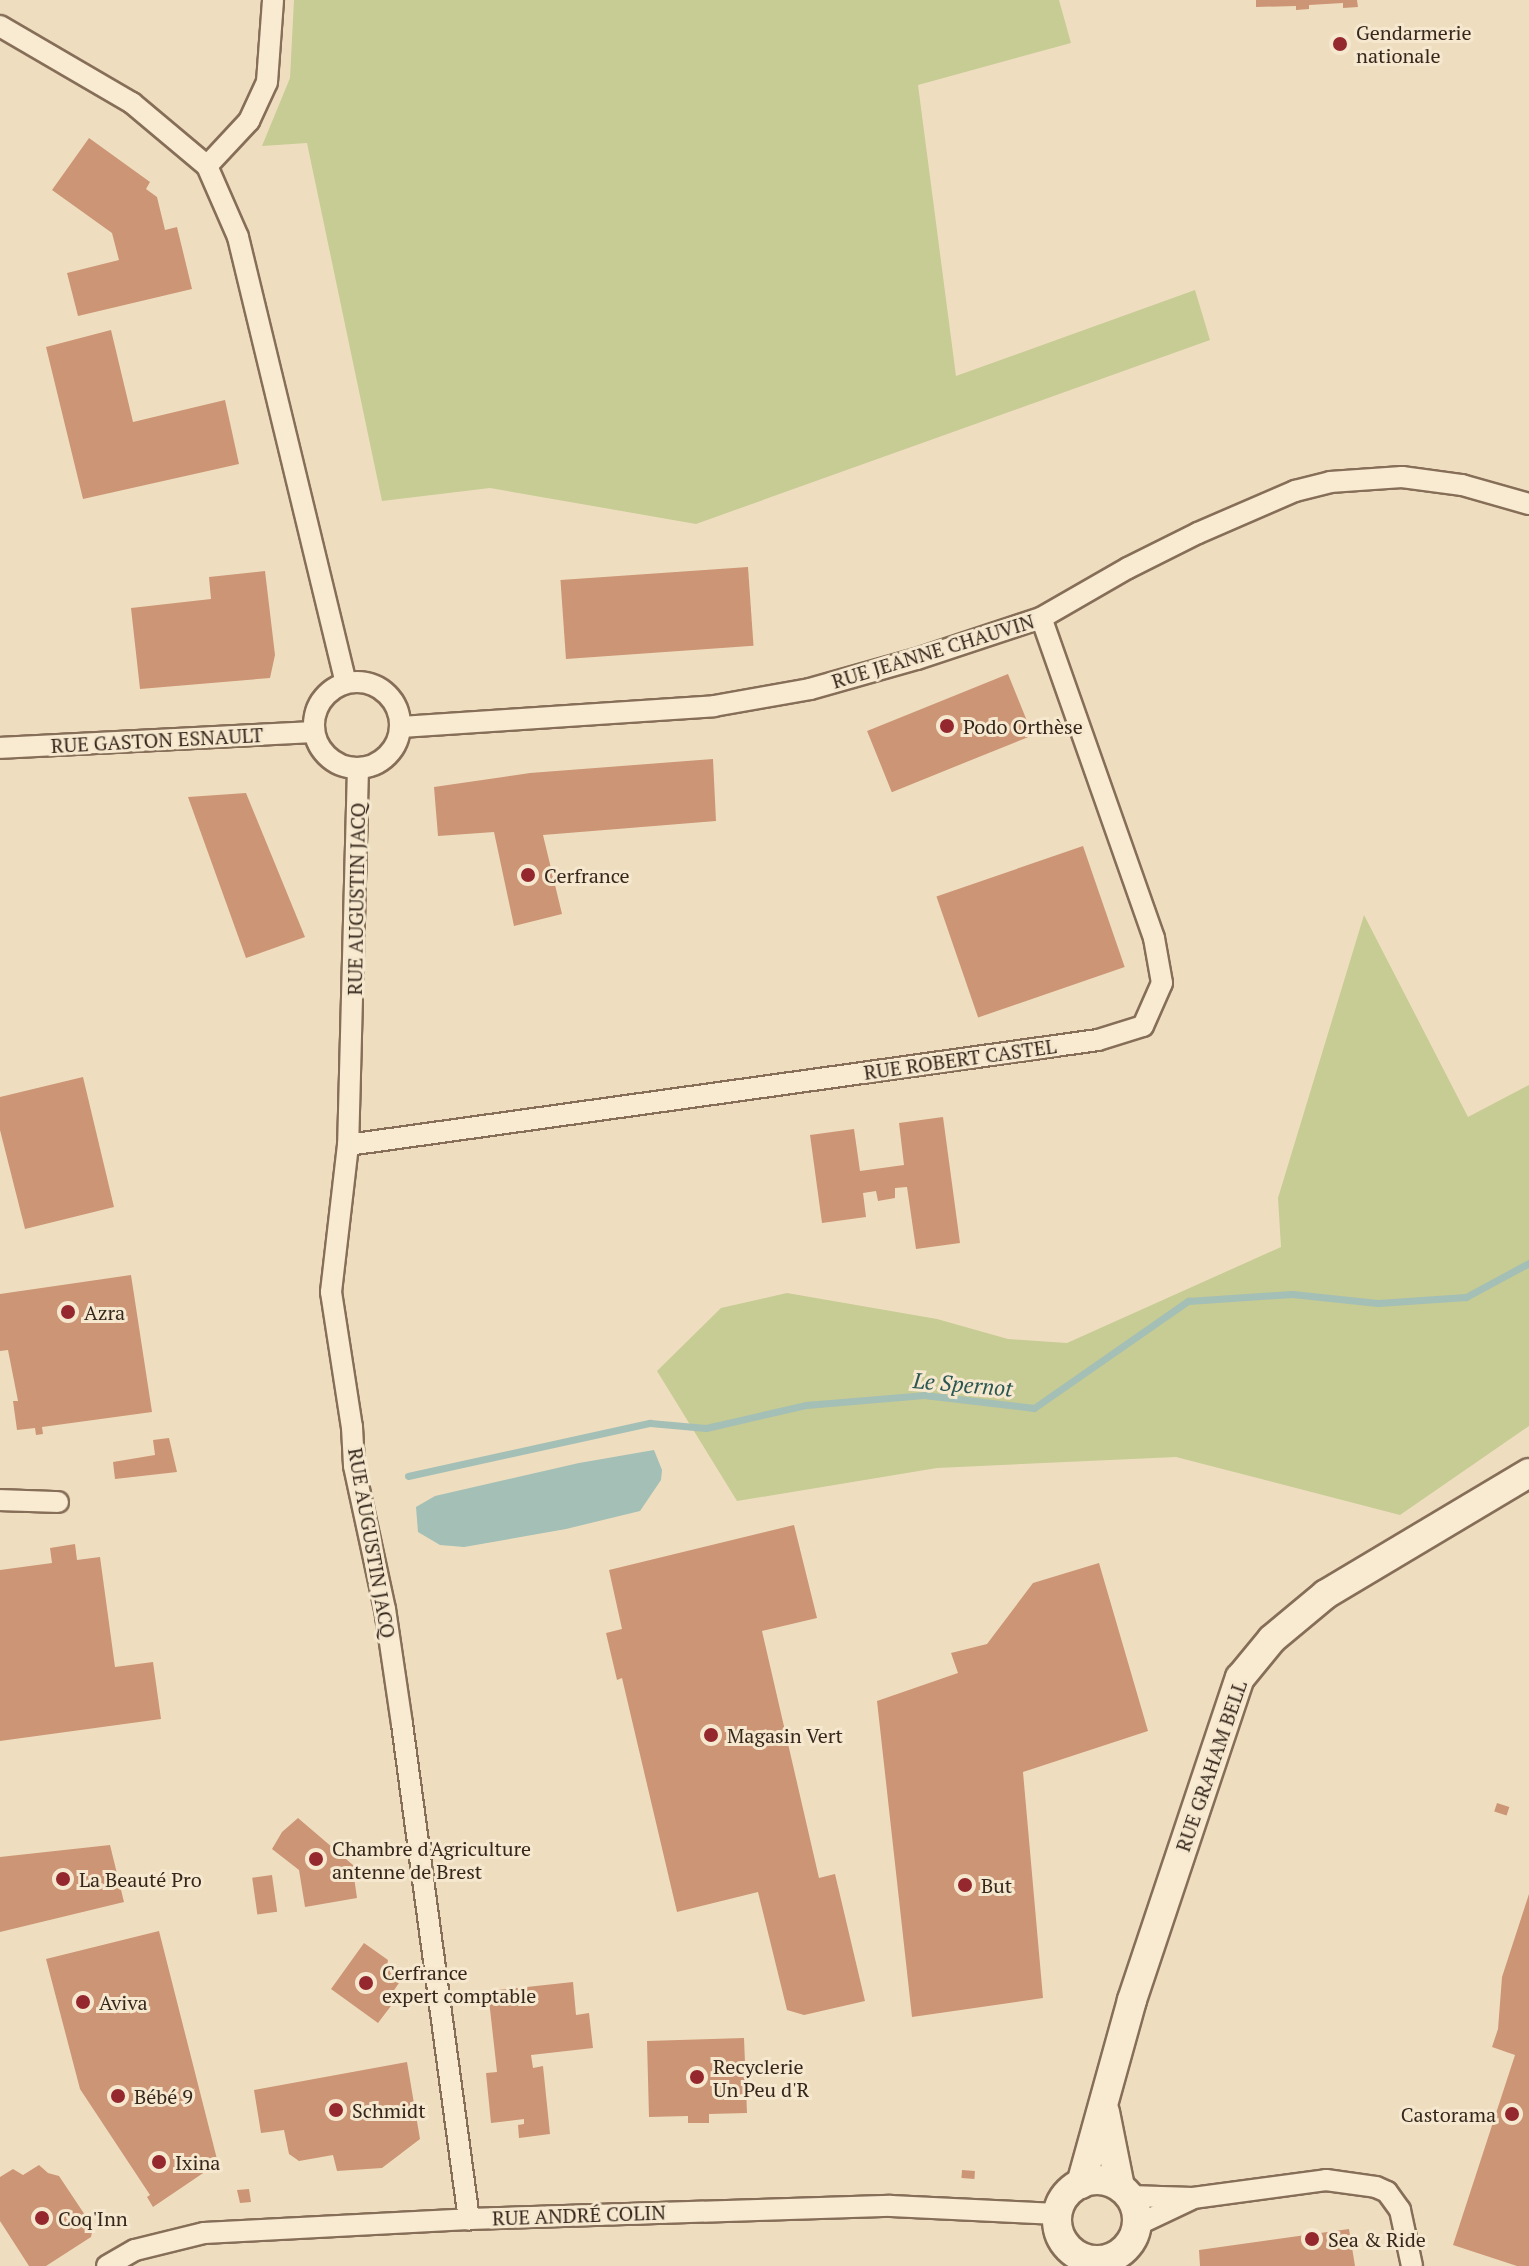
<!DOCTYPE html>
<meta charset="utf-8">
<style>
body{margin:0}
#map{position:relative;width:1529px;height:2266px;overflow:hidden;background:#eedebf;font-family:"PT Serif",serif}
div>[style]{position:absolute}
.green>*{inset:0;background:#c7cb94}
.water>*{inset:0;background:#a3bfb6}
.stream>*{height:7px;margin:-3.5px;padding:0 3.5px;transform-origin:3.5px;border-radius:3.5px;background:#a3bfb6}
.building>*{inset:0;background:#cc9575;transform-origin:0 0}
.roads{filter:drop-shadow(2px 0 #866e58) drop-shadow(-2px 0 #866e58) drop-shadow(0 2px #866e58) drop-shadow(0 -2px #866e58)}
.street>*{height:20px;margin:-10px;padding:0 10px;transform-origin:10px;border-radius:10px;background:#f9ebd2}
.street>.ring{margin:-10px;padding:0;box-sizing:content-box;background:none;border:20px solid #f9ebd2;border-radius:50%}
.secondary>*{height:28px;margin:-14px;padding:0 14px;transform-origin:14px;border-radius:14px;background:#f9ebd2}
.secondary>.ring{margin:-14px;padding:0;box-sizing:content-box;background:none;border:28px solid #f9ebd2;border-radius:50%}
.dots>*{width:22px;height:22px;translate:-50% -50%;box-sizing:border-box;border:4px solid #f5e8cf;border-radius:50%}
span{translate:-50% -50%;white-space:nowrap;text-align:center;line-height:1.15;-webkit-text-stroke:6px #f5e8cf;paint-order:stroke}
.poi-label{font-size:20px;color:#36271c}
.left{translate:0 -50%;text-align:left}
.right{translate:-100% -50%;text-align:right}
.street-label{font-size:20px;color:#36271c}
.water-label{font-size:22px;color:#2b5651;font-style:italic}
</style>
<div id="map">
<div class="green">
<div style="clip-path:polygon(294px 0,1059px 0,1071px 43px,918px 85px,956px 376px,1195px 290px,1210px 340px,696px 524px,490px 488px,382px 501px,307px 143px,262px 146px,290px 78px)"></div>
<div style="clip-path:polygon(1364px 915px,1468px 1117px,1529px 1085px,1529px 1426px,1400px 1515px,1176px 1457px,937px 1468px,737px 1501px,657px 1371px,721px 1308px,787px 1293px,937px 1319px,1008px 1339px,1067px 1343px,1281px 1247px,1278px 1198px)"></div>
</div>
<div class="water">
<div style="clip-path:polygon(654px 1450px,662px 1470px,661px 1480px,640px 1511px,566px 1529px,464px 1547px,440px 1545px,418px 1532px,416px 1507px,435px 1496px,579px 1463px)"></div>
</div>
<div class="stream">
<div style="left:408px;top:1476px;width:248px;rotate:-12.4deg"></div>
<div style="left:650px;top:1423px;width:56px;rotate:5.1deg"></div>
<div style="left:706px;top:1428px;width:103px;rotate:-13deg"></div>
<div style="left:806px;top:1405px;width:118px;rotate:-4.8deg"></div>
<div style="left:924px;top:1395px;width:111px;rotate:6.7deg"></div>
<div style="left:1034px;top:1408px;width:188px;rotate:-34.8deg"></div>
<div style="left:1188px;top:1301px;width:104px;rotate:-3.9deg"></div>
<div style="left:1292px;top:1294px;width:86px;rotate:6deg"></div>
<div style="left:1378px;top:1303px;width:88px;rotate:-3.9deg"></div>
<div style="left:1466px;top:1297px;width:72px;rotate:-28.4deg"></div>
</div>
<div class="building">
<div style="clip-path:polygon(1256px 0,1357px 0,1358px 7px,1343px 8px,1343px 3px,1309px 5px,1309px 9px,1296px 10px,1296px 6px,1256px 7px)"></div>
<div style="clip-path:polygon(89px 138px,150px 182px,146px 189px,157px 197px,165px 230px,177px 227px,192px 289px,78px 316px,67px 273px,119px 260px,112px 233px,52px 190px)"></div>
<div style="clip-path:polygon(111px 330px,133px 422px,225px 400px,239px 464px,83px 499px,46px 347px)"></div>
<div style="left:748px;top:567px;width:79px;height:188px;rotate:86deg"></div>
<div style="clip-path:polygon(265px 571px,275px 655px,270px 678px,140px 689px,131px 608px,211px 599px,209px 577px)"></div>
<div style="left:1008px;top:674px;width:66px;height:152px;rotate:68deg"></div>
<div style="clip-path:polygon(713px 759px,716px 821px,543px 835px,562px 914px,514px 926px,494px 832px,438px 836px,434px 787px,530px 773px)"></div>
<div style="clip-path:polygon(246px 793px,305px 937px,246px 958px,188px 797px)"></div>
<div style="left:1083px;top:846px;width:128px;height:155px;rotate:71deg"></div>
<div style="clip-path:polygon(83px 1077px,114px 1207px,25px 1229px,0 1130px,0 1097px)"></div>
<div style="clip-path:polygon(943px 1117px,960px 1243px,916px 1249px,907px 1187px,895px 1188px,895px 1198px,878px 1201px,876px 1191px,863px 1193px,866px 1217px,822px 1223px,810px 1135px,854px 1129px,860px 1171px,904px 1165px,899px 1123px)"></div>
<div style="clip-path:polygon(131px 1275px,152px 1412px,42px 1427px,43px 1434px,36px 1435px,35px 1428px,17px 1430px,13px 1401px,18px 1401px,8px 1350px,0 1351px,0 1294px)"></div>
<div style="clip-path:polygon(169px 1438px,177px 1472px,115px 1479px,113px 1462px,155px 1455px,153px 1440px)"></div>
<div style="clip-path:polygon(794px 1525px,817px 1618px,762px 1631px,819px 1878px,835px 1874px,865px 2001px,804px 2015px,787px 2010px,758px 1892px,677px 1912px,622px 1678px,617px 1680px,606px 1633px,622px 1629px,609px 1570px)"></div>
<div style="clip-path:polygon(75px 1544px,77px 1560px,100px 1557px,115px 1667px,153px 1662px,161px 1719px,0 1741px,0 1570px,52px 1563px,50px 1548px)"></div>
<div style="clip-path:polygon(1099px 1563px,1148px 1731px,1023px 1772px,1043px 1998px,912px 2017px,877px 1701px,958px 1673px,951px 1653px,987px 1644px,1033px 1583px)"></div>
<div style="left:1497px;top:1803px;width:13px;height:9px;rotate:18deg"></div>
<div style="clip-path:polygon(298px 1818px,360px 1871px,354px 1877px,357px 1898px,305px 1907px,299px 1870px,272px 1849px,282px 1832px)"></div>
<div style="clip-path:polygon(110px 1845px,124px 1902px,0 1932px,0 1857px)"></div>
<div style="left:272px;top:1875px;width:37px;height:20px;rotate:82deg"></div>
<div style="clip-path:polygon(1529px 1894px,1529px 2266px,1517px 2266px,1453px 2245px,1515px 2055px,1492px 2047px,1498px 2029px,1502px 1977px)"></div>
<div style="clip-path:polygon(159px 1931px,218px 2163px,153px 2207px,147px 2197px,150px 2195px,80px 2089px,46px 1959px)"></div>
<div style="clip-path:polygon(364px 1943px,388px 1960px,387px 1966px,392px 1974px,397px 1973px,399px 1983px,392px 1993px,397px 1998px,378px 2023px,331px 1989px)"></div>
<div style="clip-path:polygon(573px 1982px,576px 2015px,589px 2013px,593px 2048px,531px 2055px,533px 2068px,543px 2066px,550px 2134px,519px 2138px,518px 2125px,524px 2124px,524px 2119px,491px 2123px,486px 2073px,497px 2072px,488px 1991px)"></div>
<div style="clip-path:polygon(744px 2038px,747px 2113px,709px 2114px,709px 2123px,688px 2123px,688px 2116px,649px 2117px,647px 2041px)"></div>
<div style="clip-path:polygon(407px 2062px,420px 2139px,382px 2168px,337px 2171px,333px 2155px,299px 2161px,289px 2154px,284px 2130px,261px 2133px,254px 2090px)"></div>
<div style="clip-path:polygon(39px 2165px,48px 2173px,59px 2176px,93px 2227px,91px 2237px,46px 2266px,29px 2266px,0 2221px,0 2177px,13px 2169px,23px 2175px)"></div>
<div style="left:962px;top:2170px;width:13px;height:8px;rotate:4deg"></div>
<div style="clip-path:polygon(249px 2189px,251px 2202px,240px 2203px,237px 2190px)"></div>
<div style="clip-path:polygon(1349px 2229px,1355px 2266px,1200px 2266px,1199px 2250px)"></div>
</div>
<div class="roads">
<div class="street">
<div style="left:0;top:26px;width:153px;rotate:30.3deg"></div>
<div style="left:132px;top:103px;width:98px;rotate:40deg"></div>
<div style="left:207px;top:166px;width:77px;rotate:66.4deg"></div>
<div style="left:238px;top:237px;width:458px;rotate:76.4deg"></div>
<div style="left:207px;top:166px;width:62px;rotate:-47deg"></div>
<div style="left:249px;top:121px;width:43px;rotate:-65.2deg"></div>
<div style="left:267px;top:82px;width:82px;rotate:-85.8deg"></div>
<div class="ring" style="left:314px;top:682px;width:66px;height:66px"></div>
<div style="left:401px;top:727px;width:314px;rotate:-3.8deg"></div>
<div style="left:714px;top:706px;width:97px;rotate:-10deg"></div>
<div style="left:810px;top:689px;width:111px;rotate:-15.7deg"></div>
<div style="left:917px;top:659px;width:131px;rotate:-18.3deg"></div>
<div style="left:1041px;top:618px;width:100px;rotate:-29.9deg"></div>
<div style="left:1128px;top:568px;width:78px;rotate:-26.6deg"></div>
<div style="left:1198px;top:533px;width:106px;rotate:-23.4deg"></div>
<div style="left:1295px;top:491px;width:36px;rotate:-14deg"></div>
<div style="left:1330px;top:482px;width:72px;rotate:-4deg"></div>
<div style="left:1402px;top:477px;width:61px;rotate:7.6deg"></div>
<div style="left:1462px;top:485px;width:70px;rotate:15.8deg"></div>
<div style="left:0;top:748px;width:314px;rotate:-2.9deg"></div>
<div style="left:358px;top:768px;width:377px;rotate:91.5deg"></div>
<div style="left:348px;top:1145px;width:148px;rotate:96.6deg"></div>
<div style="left:331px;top:1292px;width:137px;rotate:81.2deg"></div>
<div style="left:352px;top:1427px;width:39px;rotate:87deg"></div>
<div style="left:354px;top:1466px;width:146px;rotate:77.8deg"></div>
<div style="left:385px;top:1609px;width:116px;rotate:81.6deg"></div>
<div style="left:402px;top:1724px;width:500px;rotate:82.3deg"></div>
<div style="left:348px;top:1145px;width:757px;rotate:-7.97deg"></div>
<div style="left:1098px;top:1040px;width:47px;rotate:-17.3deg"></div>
<div style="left:1143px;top:1026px;width:47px;rotate:-66.2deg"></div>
<div style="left:1162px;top:983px;width:46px;rotate:-100.1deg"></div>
<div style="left:1154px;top:938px;width:339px;rotate:-109.4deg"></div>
<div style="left:0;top:1500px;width:58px;rotate:2deg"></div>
<div style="left:1129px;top:2196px;width:64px;rotate:1.8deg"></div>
<div style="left:1193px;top:2198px;width:134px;rotate:-7.7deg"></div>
<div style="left:1326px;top:2180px;width:50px;rotate:8deg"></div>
<div style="left:1376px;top:2187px;width:12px;rotate:24deg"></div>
<div style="left:1387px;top:2192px;width:22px;rotate:54deg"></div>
<div style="left:1400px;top:2210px;width:57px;rotate:77.9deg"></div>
<div style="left:1137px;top:2225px;width:59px;rotate:-25.3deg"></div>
<div style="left:107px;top:2266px;width:32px;rotate:-30deg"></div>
<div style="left:135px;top:2250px;width:71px;rotate:-13.8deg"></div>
<div style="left:204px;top:2233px;width:265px;rotate:-3deg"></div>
<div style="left:469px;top:2219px;width:422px;rotate:-1.8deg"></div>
<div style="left:891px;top:2206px;width:166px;rotate:2.8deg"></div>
</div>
<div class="secondary">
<div style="left:1105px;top:2112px;width:76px;rotate:78.7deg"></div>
<div class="ring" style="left:1057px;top:2180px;width:52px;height:52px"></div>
<div style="left:1081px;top:2184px;width:191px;rotate:-74.5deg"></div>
<div style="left:1132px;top:2000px;width:340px;rotate:-71.5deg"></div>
<div style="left:1240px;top:1678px;width:50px;rotate:-50.6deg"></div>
<div style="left:1272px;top:1639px;width:70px;rotate:-39.8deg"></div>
<div style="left:1326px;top:1594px;width:236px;rotate:-30.8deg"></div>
</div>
</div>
<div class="dots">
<div style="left:1340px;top:44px;background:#95282e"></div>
<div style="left:947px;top:726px;background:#95282e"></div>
<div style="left:528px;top:875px;background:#95282e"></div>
<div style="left:68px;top:1312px;background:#95282e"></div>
<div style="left:711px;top:1735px;background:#95282e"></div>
<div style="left:316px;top:1859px;background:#95282e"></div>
<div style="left:63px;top:1879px;background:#95282e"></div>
<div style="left:965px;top:1885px;background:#95282e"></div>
<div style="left:366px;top:1983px;background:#95282e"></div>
<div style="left:83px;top:2002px;background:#95282e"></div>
<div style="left:697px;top:2077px;background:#95282e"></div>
<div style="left:118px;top:2096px;background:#95282e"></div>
<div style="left:336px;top:2110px;background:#95282e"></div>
<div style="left:1512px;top:2114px;background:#95282e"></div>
<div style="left:159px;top:2162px;background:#95282e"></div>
<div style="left:42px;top:2218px;background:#95282e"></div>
<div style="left:1312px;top:2239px;background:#95282e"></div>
</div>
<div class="poi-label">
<span class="left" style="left:1356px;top:44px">Gendarmerie<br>nationale</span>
<span class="left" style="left:963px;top:726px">Podo Orthèse</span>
<span class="left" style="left:544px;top:875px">Cerfrance</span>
<span class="left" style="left:84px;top:1312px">Azra</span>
<span class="left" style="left:727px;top:1735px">Magasin Vert</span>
<span class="left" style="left:332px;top:1860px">Chambre d'Agriculture<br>antenne de Brest</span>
<span class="left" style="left:79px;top:1879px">La Beauté Pro</span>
<span class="left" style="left:981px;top:1885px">But</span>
<span class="left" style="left:382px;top:1984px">Cerfrance<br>expert comptable</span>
<span class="left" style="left:99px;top:2002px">Aviva</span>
<span class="left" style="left:713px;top:2078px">Recyclerie<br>Un Peu d'R</span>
<span class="left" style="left:134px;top:2096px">Bébé 9</span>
<span class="left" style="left:352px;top:2110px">Schmidt</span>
<span class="right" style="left:1496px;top:2114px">Castorama</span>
<span class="left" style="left:175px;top:2162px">Ixina</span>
<span class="left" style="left:58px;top:2218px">Coq'Inn</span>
<span class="left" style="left:1328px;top:2239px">Sea &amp; Ride</span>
</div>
<div class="street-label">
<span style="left:933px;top:651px;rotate:-17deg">RUE JEANNE CHAUVIN</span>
<span style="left:157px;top:740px;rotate:-3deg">RUE GASTON ESNAULT</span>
<span style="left:356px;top:899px;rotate:-89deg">RUE AUGUSTIN JACQ</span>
<span style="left:960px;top:1059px;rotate:-8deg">RUE ROBERT CASTEL</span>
<span style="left:372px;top:1543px;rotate:80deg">RUE AUGUSTIN JACQ</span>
<span style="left:1211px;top:1766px;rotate:-71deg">RUE GRAHAM BELL</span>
<span style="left:579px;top:2215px;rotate:-2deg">RUE ANDRÉ COLIN</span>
</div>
<div class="water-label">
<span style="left:963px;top:1384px;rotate:5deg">Le Spernot</span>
</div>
</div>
